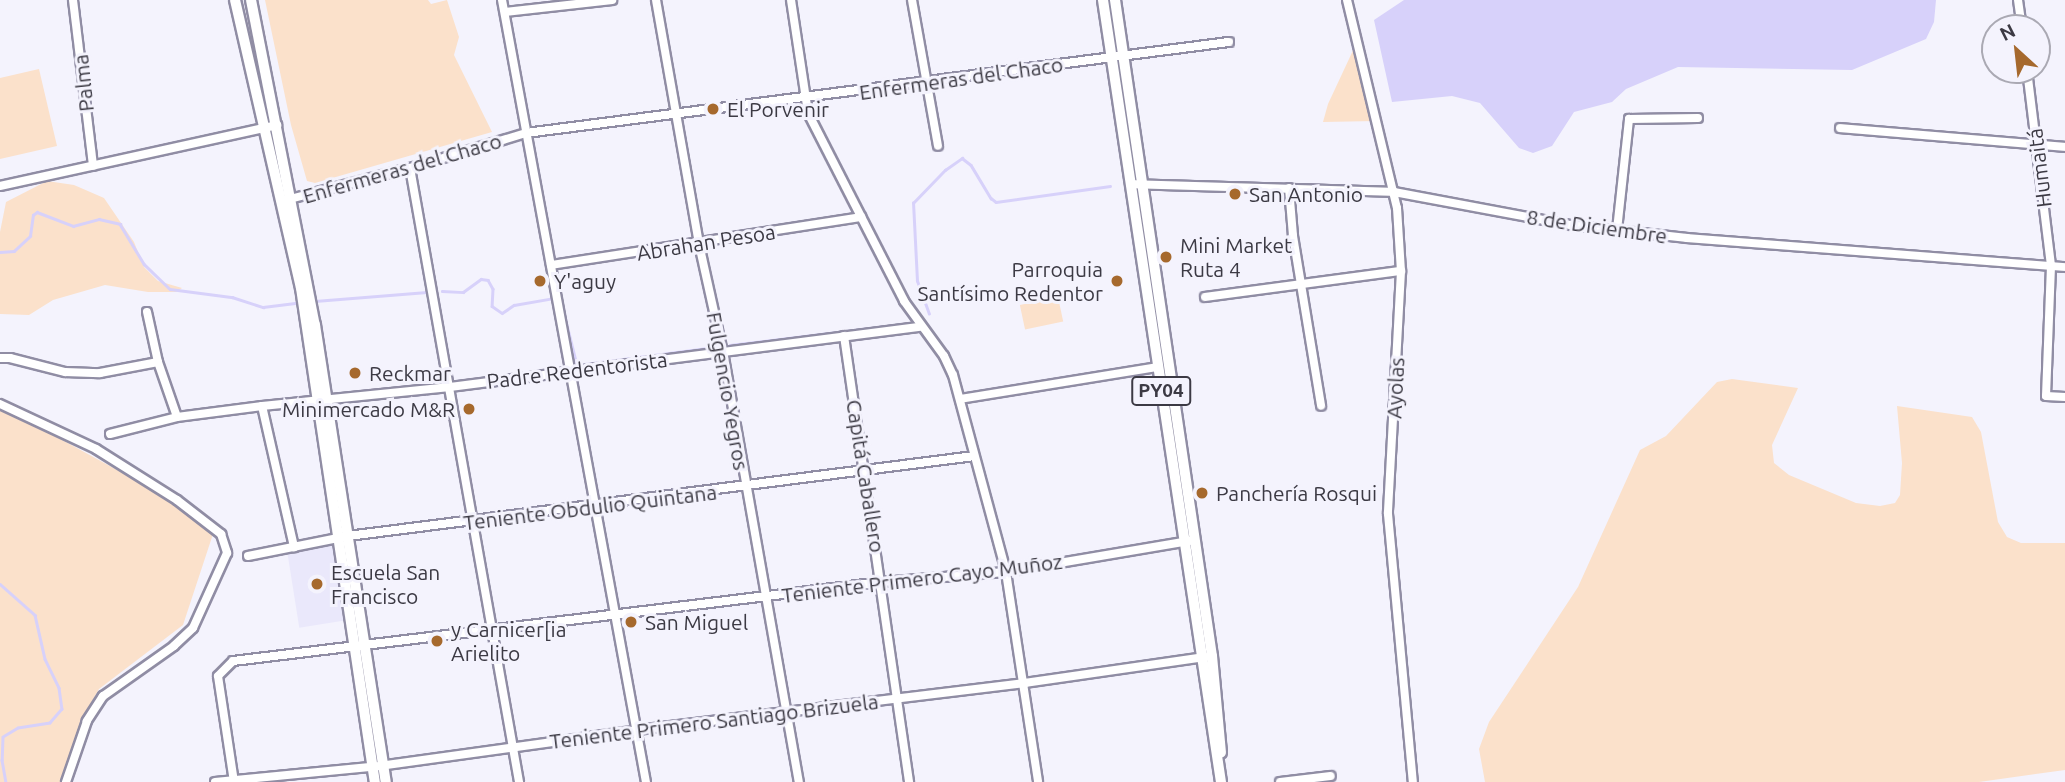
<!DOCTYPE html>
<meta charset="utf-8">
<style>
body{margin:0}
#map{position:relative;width:2065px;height:782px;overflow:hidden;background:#f4f3fd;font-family:Ubuntu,sans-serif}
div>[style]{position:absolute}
.built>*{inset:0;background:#eae8fb;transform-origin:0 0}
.green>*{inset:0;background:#fbe1cb;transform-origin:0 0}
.water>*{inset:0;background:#d7d1fa}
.stream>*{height:2.5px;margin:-1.25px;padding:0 1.25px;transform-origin:1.25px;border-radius:1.25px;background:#d7d1fa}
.roads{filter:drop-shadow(2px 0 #908da4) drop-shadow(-2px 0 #908da4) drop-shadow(0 2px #908da4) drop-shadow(0 -2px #908da4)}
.minor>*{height:8px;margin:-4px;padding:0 4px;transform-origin:4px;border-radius:4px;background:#fff}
.major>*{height:10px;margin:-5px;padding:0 5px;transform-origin:5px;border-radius:5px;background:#fff}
.dots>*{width:19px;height:19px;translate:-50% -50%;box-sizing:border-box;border:4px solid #f4f3fd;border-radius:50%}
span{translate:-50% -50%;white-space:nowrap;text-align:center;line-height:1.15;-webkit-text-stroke:6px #f4f3fd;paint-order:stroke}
.shield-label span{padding:2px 5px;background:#f4f3fd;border:2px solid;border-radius:5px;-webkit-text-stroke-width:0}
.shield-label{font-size:19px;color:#3c3a44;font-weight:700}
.street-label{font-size:21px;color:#3c3a44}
.poi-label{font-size:21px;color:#3c3a44}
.left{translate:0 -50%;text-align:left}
.right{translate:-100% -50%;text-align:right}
.north{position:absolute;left:1981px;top:14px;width:70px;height:70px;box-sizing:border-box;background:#f4f3fd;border:2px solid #aaa9b3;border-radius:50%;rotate:333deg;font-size:19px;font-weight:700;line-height:28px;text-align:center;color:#3c3a44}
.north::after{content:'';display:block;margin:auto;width:24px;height:32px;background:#a6692d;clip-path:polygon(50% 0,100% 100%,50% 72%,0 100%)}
</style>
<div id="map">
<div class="built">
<div style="left:335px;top:540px;width:81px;height:49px;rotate:81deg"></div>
</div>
<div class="green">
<div style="clip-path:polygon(265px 0,428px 0,431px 4px,447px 0,459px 37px,454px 55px,492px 132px,315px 183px,307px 181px,291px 125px)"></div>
<div style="clip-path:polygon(1356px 44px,1376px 121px,1323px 122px,1328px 104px)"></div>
<div style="clip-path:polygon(39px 69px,57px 146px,0 159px,0 78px)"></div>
<div style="clip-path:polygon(47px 181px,74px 185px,104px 198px,134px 242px,144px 267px,158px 281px,182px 288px,176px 292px,148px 292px,105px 285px,53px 300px,29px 315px,0 314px,0 232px,6px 202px)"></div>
<div style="left:1058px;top:297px;width:25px;height:39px;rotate:78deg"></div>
<div style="clip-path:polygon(1732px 379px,1798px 388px,1772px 445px,1774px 463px,1789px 475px,1856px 503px,1880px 506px,1895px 503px,1900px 495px,1902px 463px,1897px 406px,1972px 417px,1981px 432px,1998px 522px,2007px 537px,2021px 543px,2065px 543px,2065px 770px,1979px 782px,1485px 782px,1479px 749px,1489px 722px,1578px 587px,1640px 450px,1666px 436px,1717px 382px)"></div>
<div style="clip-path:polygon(0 406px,194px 512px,213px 534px,183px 625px,99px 689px,86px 712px,63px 782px,0 782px)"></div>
</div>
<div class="water">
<div style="clip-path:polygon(1404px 0,1936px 0,1934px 22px,1926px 39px,1852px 70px,1678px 67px,1626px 89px,1612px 102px,1574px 112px,1552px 146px,1533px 153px,1519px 148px,1480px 103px,1452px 96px,1392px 102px,1374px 20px)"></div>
</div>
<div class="stream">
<div style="left:0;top:252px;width:14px;rotate:-4deg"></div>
<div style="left:14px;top:251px;width:22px;rotate:-43deg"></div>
<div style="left:30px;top:236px;width:21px;rotate:-82deg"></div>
<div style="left:33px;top:215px;width:5px;rotate:-37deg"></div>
<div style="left:37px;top:212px;width:39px;rotate:21deg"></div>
<div style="left:73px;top:226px;width:27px;rotate:-15deg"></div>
<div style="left:99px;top:219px;width:22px;rotate:13deg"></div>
<div style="left:120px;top:224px;width:47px;rotate:59deg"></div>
<div style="left:144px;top:264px;width:36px;rotate:44deg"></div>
<div style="left:170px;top:289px;width:63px;rotate:7.4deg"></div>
<div style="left:232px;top:297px;width:33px;rotate:18deg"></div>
<div style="left:263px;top:307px;width:38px;rotate:-7deg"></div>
<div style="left:442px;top:291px;width:21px;rotate:3deg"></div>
<div style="left:463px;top:292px;width:22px;rotate:-36deg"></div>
<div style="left:481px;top:279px;width:7px;rotate:8deg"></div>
<div style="left:488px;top:280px;width:10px;rotate:61deg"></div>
<div style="left:493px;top:289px;width:17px;rotate:93deg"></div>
<div style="left:492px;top:306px;width:12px;rotate:35deg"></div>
<div style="left:502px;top:313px;width:14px;rotate:-34deg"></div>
<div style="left:514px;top:305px;width:41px;rotate:-9.9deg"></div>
<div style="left:560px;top:297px;width:70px;rotate:76deg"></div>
<div style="left:577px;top:365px;width:139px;rotate:-7.4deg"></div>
<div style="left:315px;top:301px;width:112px;rotate:-4.6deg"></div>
<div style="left:929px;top:314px;width:35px;rotate:-110deg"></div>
<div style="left:917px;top:281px;width:78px;rotate:-92.9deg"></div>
<div style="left:913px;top:203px;width:46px;rotate:-45.9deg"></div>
<div style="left:945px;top:170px;width:21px;rotate:-35deg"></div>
<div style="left:962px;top:158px;width:11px;rotate:38deg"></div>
<div style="left:971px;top:165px;width:39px;rotate:59deg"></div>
<div style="left:991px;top:198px;width:6px;rotate:39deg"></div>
<div style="left:996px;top:202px;width:115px;rotate:-8deg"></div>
<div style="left:730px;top:345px;width:182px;rotate:-6.9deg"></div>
<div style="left:0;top:584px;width:47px;rotate:41.5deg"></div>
<div style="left:35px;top:615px;width:45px;rotate:77.2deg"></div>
<div style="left:45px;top:659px;width:32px;rotate:64deg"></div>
<div style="left:59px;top:688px;width:21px;rotate:82deg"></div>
<div style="left:62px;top:709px;width:18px;rotate:131deg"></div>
<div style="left:50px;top:723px;width:32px;rotate:171deg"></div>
<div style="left:18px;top:728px;width:17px;rotate:149deg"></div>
<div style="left:3px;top:737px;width:23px;rotate:92deg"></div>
<div style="left:2px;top:760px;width:22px;rotate:80deg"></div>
</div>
<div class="roads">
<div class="minor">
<div style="left:73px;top:0;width:167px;rotate:83.1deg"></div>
<div style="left:502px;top:0;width:795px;rotate:79.57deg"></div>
<div style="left:656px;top:0;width:248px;rotate:80deg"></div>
<div style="left:699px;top:244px;width:111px;rotate:77.5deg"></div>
<div style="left:723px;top:352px;width:437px;rotate:80deg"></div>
<div style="left:791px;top:0;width:114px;rotate:81.4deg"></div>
<div style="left:808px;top:113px;width:211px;rotate:62.9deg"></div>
<div style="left:904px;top:301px;width:68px;rotate:54deg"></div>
<div style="left:944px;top:356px;width:21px;rotate:65deg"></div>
<div style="left:953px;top:375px;width:204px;rotate:74.9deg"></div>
<div style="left:1006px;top:572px;width:212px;rotate:81.3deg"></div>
<div style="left:912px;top:0;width:148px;rotate:79.9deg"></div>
<div style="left:1347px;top:0;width:214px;rotate:76.5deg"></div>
<div style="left:1397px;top:208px;width:63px;rotate:86.4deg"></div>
<div style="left:1401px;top:271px;width:243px;rotate:93.1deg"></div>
<div style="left:1388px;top:514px;width:269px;rotate:84.7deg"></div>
<div style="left:2018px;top:0;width:28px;rotate:82deg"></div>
<div style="left:505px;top:12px;width:108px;rotate:-6.4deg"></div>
<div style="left:2027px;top:70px;width:197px;rotate:83deg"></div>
<div style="left:2051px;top:266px;width:130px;rotate:92.2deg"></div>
<div style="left:2046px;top:396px;width:19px;rotate:3deg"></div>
<div style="left:1840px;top:128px;width:226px;rotate:4.8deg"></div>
<div style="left:410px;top:168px;width:624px;rotate:79.93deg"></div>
<div style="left:1131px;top:184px;width:263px;rotate:1.7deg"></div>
<div style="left:1394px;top:192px;width:179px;rotate:10.6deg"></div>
<div style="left:1570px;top:225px;width:118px;rotate:6.3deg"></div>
<div style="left:1687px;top:238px;width:379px;rotate:4.4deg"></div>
<div style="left:0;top:186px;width:284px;rotate:-12.4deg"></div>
<div style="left:1289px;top:188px;width:48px;rotate:85.2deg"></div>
<div style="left:1293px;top:236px;width:172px;rotate:80.6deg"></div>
<div style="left:286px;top:200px;width:128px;rotate:-14.5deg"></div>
<div style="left:410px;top:168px;width:121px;rotate:-16.8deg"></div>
<div style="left:526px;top:133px;width:709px;rotate:-7.38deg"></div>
<div style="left:1617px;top:230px;width:112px;rotate:-83.8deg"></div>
<div style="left:1629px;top:119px;width:69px;rotate:-0.8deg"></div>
<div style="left:551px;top:265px;width:314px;rotate:-8.8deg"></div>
<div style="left:1205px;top:297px;width:198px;rotate:-7.6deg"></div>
<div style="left:147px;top:312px;width:51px;rotate:77.6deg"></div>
<div style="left:158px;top:362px;width:58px;rotate:70.9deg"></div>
<div style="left:844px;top:336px;width:451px;rotate:81.7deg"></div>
<div style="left:0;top:358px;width:10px"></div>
<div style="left:10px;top:358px;width:57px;rotate:14.3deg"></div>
<div style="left:65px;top:372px;width:35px;rotate:2deg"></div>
<div style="left:100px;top:373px;width:59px;rotate:-10.7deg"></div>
<div style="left:960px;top:399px;width:200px;rotate:-9.2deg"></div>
<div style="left:0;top:404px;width:106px;rotate:25.1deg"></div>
<div style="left:96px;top:449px;width:96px;rotate:32.2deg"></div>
<div style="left:177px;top:500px;width:56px;rotate:37.7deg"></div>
<div style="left:221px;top:534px;width:20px;rotate:72deg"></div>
<div style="left:227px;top:553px;width:82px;rotate:114.4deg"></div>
<div style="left:193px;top:628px;width:26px;rotate:137deg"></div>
<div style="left:174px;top:646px;width:87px;rotate:144.8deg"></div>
<div style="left:103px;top:696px;width:30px;rotate:123deg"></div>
<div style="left:87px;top:721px;width:65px;rotate:109deg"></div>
<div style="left:262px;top:406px;width:145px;rotate:77.2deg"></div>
<div style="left:110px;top:434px;width:69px;rotate:-14.2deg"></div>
<div style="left:177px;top:417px;width:86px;rotate:-7.4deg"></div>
<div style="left:262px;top:406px;width:189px;rotate:-5.8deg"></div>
<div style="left:450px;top:387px;width:474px;rotate:-7.3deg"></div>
<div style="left:248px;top:556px;width:102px;rotate:-11.3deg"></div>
<div style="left:348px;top:536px;width:631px;rotate:-7.28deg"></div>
<div style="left:215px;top:782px;width:158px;rotate:-5.5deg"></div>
<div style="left:372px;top:767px;width:268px;rotate:-7.9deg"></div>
<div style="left:637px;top:730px;width:391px;rotate:-6.9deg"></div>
<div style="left:1025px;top:683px;width:183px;rotate:-8.2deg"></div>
<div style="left:234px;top:782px;width:107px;rotate:-98.6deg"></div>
<div style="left:218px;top:676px;width:21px;rotate:-45deg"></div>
<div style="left:233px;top:661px;width:654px;rotate:-6.94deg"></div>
<div style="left:882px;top:582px;width:124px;rotate:-4.6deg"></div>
<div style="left:1006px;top:572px;width:187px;rotate:-9.6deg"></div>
<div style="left:1280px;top:782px;width:51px;rotate:-6.7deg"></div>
</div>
<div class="major">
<div style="left:235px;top:0;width:295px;rotate:77.1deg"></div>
<div style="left:301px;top:288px;width:500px;rotate:81.5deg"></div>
<div style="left:251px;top:0;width:331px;rotate:78.9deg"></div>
<div style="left:315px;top:325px;width:462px;rotate:81.2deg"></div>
<div style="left:1103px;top:0;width:791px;rotate:81.42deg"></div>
<div style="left:1115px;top:0;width:663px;rotate:81.59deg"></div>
<div style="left:1212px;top:656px;width:97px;rotate:84.7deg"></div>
</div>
</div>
<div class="dots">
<div style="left:713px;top:109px;background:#a6692d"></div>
<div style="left:1235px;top:194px;background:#a6692d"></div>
<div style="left:1166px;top:257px;background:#a6692d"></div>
<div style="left:540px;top:281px;background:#a6692d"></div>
<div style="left:1117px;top:281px;background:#a6692d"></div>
<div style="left:355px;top:373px;background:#a6692d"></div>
<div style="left:469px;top:409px;background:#a6692d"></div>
<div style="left:1202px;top:493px;background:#a6692d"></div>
<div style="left:317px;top:584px;background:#a6692d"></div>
<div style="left:631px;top:622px;background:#a6692d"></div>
<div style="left:437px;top:641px;background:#a6692d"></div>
</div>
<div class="shield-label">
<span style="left:1161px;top:391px">PY04</span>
</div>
<div class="street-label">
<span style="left:961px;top:78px;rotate:-8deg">Enfermeras del Chaco</span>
<span style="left:83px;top:83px;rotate:-96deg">Palma</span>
<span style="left:402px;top:168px;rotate:-16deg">Enfermeras del Chaco</span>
<span style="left:2039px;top:168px;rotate:-97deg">Humaitá</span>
<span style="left:1597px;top:226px;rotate:8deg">8 de Diciembre</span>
<span style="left:706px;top:242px;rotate:-9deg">Abrahan Pesoa</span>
<span style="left:577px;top:370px;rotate:-7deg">Padre Redentorista</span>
<span style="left:1395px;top:388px;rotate:-87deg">Ayolas</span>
<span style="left:728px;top:391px;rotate:80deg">Fulgencio Yegros</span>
<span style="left:866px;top:476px;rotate:81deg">Capitá Caballero</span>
<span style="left:590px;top:507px;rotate:-7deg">Teniente Obdulio Quintana</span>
<span style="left:922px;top:578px;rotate:-7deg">Teniente Primero Cayo Muñoz</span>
<span style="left:714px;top:721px;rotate:-7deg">Teniente Primero Santiago Brizuela</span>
</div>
<div class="poi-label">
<span class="left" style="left:727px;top:109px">El Porvenir</span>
<span class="left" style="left:1249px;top:194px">San Antonio</span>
<span class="left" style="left:1180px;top:257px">Mini Market<br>Ruta 4</span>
<span class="right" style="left:1103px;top:281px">Parroquia<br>Santísimo Redentor</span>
<span class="left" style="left:554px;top:281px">Y'aguy</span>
<span class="left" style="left:369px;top:373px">Reckmar</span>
<span class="right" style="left:455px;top:409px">Minimercado M&amp;R</span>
<span class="left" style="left:1216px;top:493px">Panchería Rosqui</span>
<span class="left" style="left:331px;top:584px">Escuela San<br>Francisco</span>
<span class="left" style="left:645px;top:622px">San Miguel</span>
<span class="left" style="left:451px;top:641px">y Carnicer[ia<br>Arielito</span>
</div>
<div class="north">N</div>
</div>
